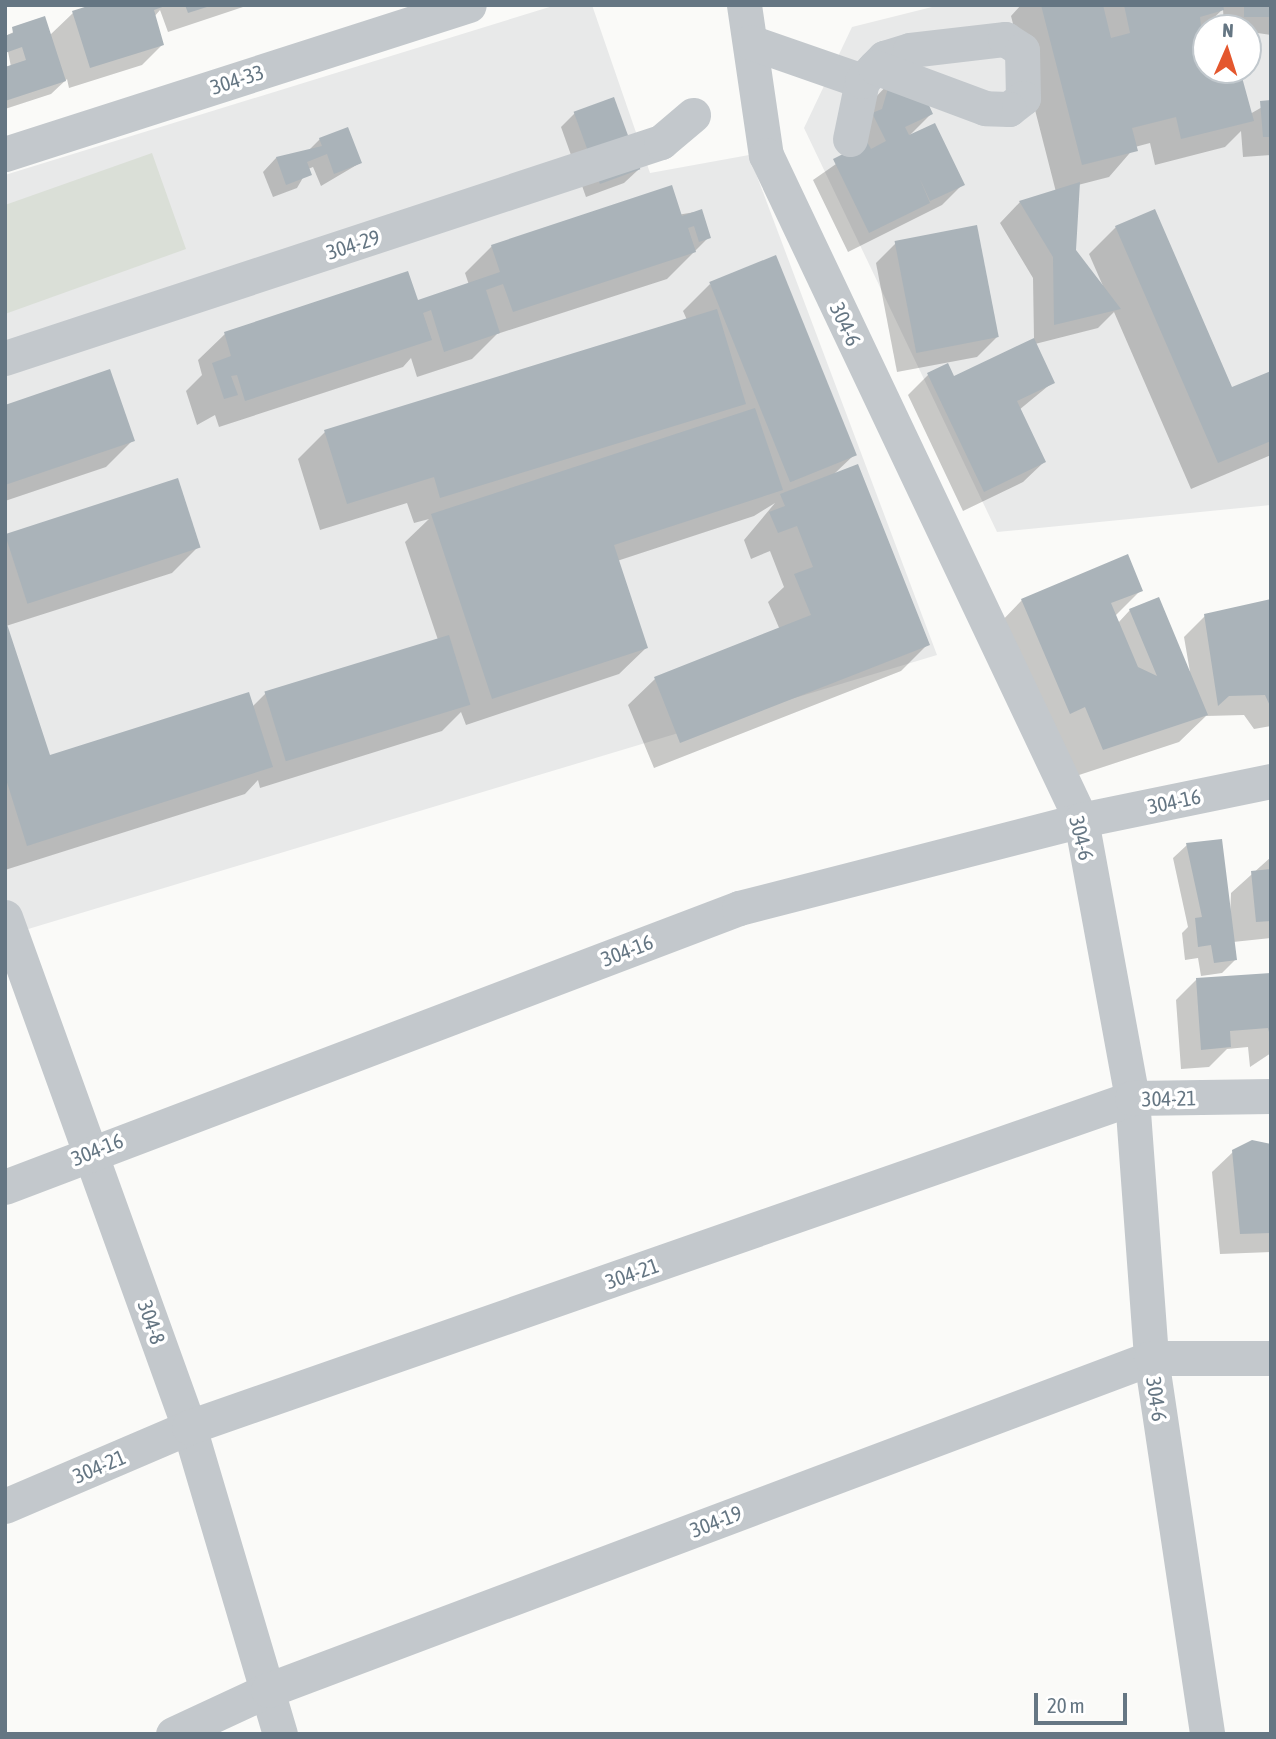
<!DOCTYPE html>
<style>
body{margin:0}
#map{position:relative;width:1276px;height:1739px;overflow:hidden;background:#fafaf8;font-family:"Asap Condensed",sans-serif}
div>[style]{position:absolute}
.built>*{inset:0;background:#e8e9e9}
.green>*{inset:0;background:#dadfd7}
.shadow>*{inset:0;background:#0003}
.building>*{inset:0;background:#aab3b9;transform-origin:0 0}
.minor>*{height:35px;margin:-17.5px;padding:0 17.5px;transform-origin:17.5px;border-radius:17.5px;background:#c3c8cc}
span{translate:-50% -50%;white-space:nowrap;text-align:center;line-height:1.15;-webkit-text-stroke:7px #fff;paint-order:stroke}
.street-label{font-size:21px;color:#657683}
.frame{position:absolute;inset:0;border:7px solid #657683;pointer-events:none}
.north{position:absolute;left:1192px;top:14px;width:70px;height:70px;box-sizing:border-box;background:#fff;border:2px solid #c1c8cd;border-radius:50%;rotate:3deg;font-size:19px;font-weight:700;line-height:28px;text-align:center;color:#657683}
.north::after{content:'';display:block;margin:auto;width:24px;height:32px;background:#e4572e;clip-path:polygon(50% 0,100% 100%,50% 72%,0 100%)}
.scale{position:absolute;left:1034px;top:1693px;width:93px;height:32px;box-sizing:border-box;border:4px solid #657683;border-top:0;padding-left:9px;font-size:21px;line-height:24px;white-space:nowrap;color:#657683;-webkit-text-stroke:5px #fff;paint-order:stroke}
</style>
<div id="map">
<div class="built">
<div style="clip-path:polygon(556px 5px,592px 5px,650px 173px,749px 155px,937px 655px,5px 936px,5px 175px)"></div>
<div style="clip-path:polygon(evenodd,940px 5px,1271px 5px,1271px 505px,997px 532px,804px 128px,852px 27px,940px 5px,1206px 28px,1248px 28px,1248px 70px,1206px 70px,1206px 28px)"></div>
</div>
<div class="green">
<div style="clip-path:polygon(152px 153px,186px 249px,5px 314px,5px 205px)"></div>
</div>
<div class="shadow">
<div style="clip-path:polygon(97px 5px,249px 5px,168px 32px,160px 10px,154px 17px,162px 45px,142px 65px,69px 88px,67px 79px,51px 94px,5px 109px,5px 69px,11px 67px,5px 36px,44px 18px,50px 35px,73px 13px)"></div>
<div style="clip-path:polygon(1021px 5px,1271px 5px,1271px 35px,1224px 28px,1223px 9px,1201px 30px,1206px 70px,1239px 70px,1250px 114px,1271px 102px,1271px 155px,1243px 157px,1241px 131px,1225px 147px,1155px 165px,1150px 143px,1135px 147px,1109px 177px,1078px 185px,1074px 250px,1103px 286px,1089px 254px,1116px 227px,1231px 390px,1271px 373px,1271px 455px,1191px 489px,1114px 312px,1098px 328px,1035px 344px,1053px 382px,1019px 410px,1044px 462px,1023px 482px,963px 511px,908px 395px,928px 375px,954px 379px,1034px 340px,1033px 278px,1000px 223px,1020px 202px,1056px 192px,1011px 16px)"></div>
<div style="clip-path:polygon(892px 80px,931px 114px,908px 137px,963px 184px,942px 205px,848px 252px,813px 180px,859px 148px,872px 101px)"></div>
<div style="clip-path:polygon(575px 113px,638px 170px,624px 183px,586px 197px,561px 127px)"></div>
<div style="clip-path:polygon(320px 139px,360px 163px,321px 186px,313px 167px,308px 169px,297px 188px,273px 197px,263px 172px,276px 158px,308px 151px)"></div>
<div style="clip-path:polygon(701px 211px,709px 237px,667px 279px,497px 334px,472px 359px,417px 377px,411px 358px,403px 367px,219px 427px,215px 415px,197px 425px,186px 391px,202px 375px,198px 360px,225px 334px,417px 302px,469px 285px,465px 273px,492px 246px)"></div>
<div style="clip-path:polygon(896px 243px,997px 337px,977px 357px,897px 372px,876px 263px)"></div>
<div style="clip-path:polygon(710px 284px,854px 455px,833px 475px,928px 644px,901px 671px,654px 768px,628px 705px,655px 679px,780px 630px,768px 602px,784px 587px,770px 551px,751px 559px,744px 540px,775px 503px,754px 516px,617px 561px,646px 648px,619px 674px,466px 725px,461px 712px,442px 731px,260px 788px,258px 780px,245px 794px,5px 870px,5px 534px,199px 546px,172px 573px,6px 626px,49px 757px,252px 707px,266px 693px,438px 640px,405px 542px,429px 519px,414px 523px,407px 503px,320px 530px,298px 459px,325px 432px,687px 320px,683px 311px)"></div>
<div style="clip-path:polygon(5px 406px,133px 440px,106px 467px,5px 501px)"></div>
<div style="clip-path:polygon(1141px 590px,1115px 616px,1118px 623px,1130px 610px,1190px 672px,1184px 637px,1205px 616px,1271px 601px,1271px 726px,1254px 729px,1244px 715px,1206px 716px,1179px 742px,1076px 776px,996px 627px,1022px 600px)"></div>
<div style="clip-path:polygon(1187px 845px,1230px 919px,1231px 893px,1271px 857px,1271px 938px,1233px 942px,1235px 960px,1222px 973px,1201px 976px,1198px 958px,1185px 960px,1182px 933px,1188px 927px,1173px 858px)"></div>
<div style="clip-path:polygon(1271px 974px,1271px 1053px,1250px 1067px,1248px 1047px,1227px 1049px,1209px 1067px,1181px 1069px,1176px 1000px,1197px 979px)"></div>
<div style="clip-path:polygon(1271px 1145px,1271px 1252px,1220px 1254px,1212px 1172px,1233px 1152px)"></div>
</div>
<div class="building">
<div style="clip-path:polygon(91px 5px,168px 5px,154px 10px,164px 45px,90px 68px,72px 11px)"></div>
<div style="clip-path:polygon(185px 5px,210px 5px,210px 6px,188px 13px)"></div>
<div style="clip-path:polygon(1041px 5px,1103px 5px,1111px 38px,1130px 33px,1124px 5px,1223px 5px,1224px 10px,1200px 17px,1206px 70px,1240px 70px,1254px 121px,1181px 139px,1176px 117px,1132px 128px,1138px 151px,1082px 165px)"></div>
<div style="left:1244px;top:5px;width:27px;height:12px"></div>
<div style="clip-path:polygon(45px 16px,66px 81px,5px 101px,5px 67px,26px 60px,22px 47px,5px 53px,5px 36px,13px 33px,12px 27px)"></div>
<div style="clip-path:polygon(891px 78px,921px 88px,933px 114px,905px 127px,909px 135px,935px 123px,965px 185px,930px 201px,919px 177px,930px 203px,869px 233px,833px 159px,867px 142px,871px 149px,886px 141px,872px 113px,882px 109px)"></div>
<div style="left:614px;top:97px;width:77px;height:43px;rotate:70deg"></div>
<div style="clip-path:polygon(1271px 100px,1271px 137px,1263px 137px,1260px 101px)"></div>
<div style="clip-path:polygon(348px 127px,362px 163px,334px 174px,327px 154px,307px 162px,312px 175px,286px 185px,276px 157px,322px 146px,319px 138px)"></div>
<div style="clip-path:polygon(1080px 182px,1076px 250px,1121px 309px,1054px 325px,1053px 257px,1019px 201px)"></div>
<div style="clip-path:polygon(672px 185px,682px 216px,702px 209px,711px 238px,699px 242px,694px 226px,688px 228px,696px 252px,513px 312px,503px 284px,486px 290px,500px 333px,444px 352px,431px 310px,423px 313px,432px 340px,245px 401px,237px 375px,231px 376px,238px 395px,224px 399px,212px 363px,231px 356px,224px 332px,408px 271px,418px 300px,500px 272px,491px 245px)"></div>
<div style="clip-path:polygon(1155px 209px,1232px 387px,1271px 371px,1271px 441px,1218px 463px,1115px 226px)"></div>
<div style="left:977px;top:225px;width:114px;height:84px;rotate:79deg"></div>
<div style="left:776px;top:255px;width:216px;height:72px;rotate:68deg"></div>
<div style="clip-path:polygon(717px 309px,746px 404px,440px 498px,434px 477px,347px 504px,324px 430px)"></div>
<div style="clip-path:polygon(1034px 338px,1055px 383px,1017px 401px,1046px 462px,984px 492px,927px 373px,948px 363px,954px 376px)"></div>
<div style="clip-path:polygon(110px 369px,135px 441px,5px 485px,5px 405px)"></div>
<div style="clip-path:polygon(755px 408px,783px 490px,614px 545px,648px 648px,492px 699px,431px 514px)"></div>
<div style="clip-path:polygon(858px 464px,930px 645px,680px 743px,654px 677px,811px 615px,794px 574px,813px 567px,797px 526px,778px 533px,769px 512px,785px 506px,780px 494px)"></div>
<div style="left:178px;top:478px;width:73px;height:182px;rotate:72deg"></div>
<div style="clip-path:polygon(1128px 554px,1143px 591px,1111px 603px,1138px 667px,1157px 676px,1129px 609px,1159px 597px,1208px 715px,1103px 750px,1085px 707px,1070px 714px,1021px 599px)"></div>
<div style="clip-path:polygon(1271px 599px,1271px 708px,1265px 695px,1229px 696px,1218px 706px,1204px 614px)"></div>
<div style="clip-path:polygon(5px 618px,50px 755px,249px 692px,273px 767px,27px 846px,5px 776px)"></div>
<div style="left:449px;top:635px;width:73px;height:193px;rotate:73deg"></div>
<div style="clip-path:polygon(1222px 839px,1237px 960px,1214px 963px,1211px 945px,1198px 947px,1195px 918px,1202px 917px,1186px 843px)"></div>
<div style="clip-path:polygon(1271px 869px,1271px 921px,1256px 922px,1251px 871px)"></div>
<div style="clip-path:polygon(1271px 973px,1271px 1040px,1268px 1028px,1230px 1031px,1231px 1047px,1201px 1050px,1196px 978px)"></div>
<div style="clip-path:polygon(1252px 1140px,1271px 1144px,1271px 1233px,1240px 1234px,1232px 1150px)"></div>
</div>
<div class="minor">
<div style="left:744px;top:5px;width:152px;rotate:81.7deg"></div>
<div style="left:766px;top:155px;width:736px;rotate:64.65deg"></div>
<div style="left:1081px;top:820px;width:283px;rotate:79.6deg"></div>
<div style="left:1132px;top:1098px;width:261px;rotate:85.8deg"></div>
<div style="left:1151px;top:1358px;width:380px;rotate:81.5deg"></div>
<div style="left:750px;top:42px;width:119px;rotate:19.2deg"></div>
<div style="left:850px;top:139px;width:59px;rotate:-78.3deg"></div>
<div style="left:862px;top:81px;width:19px;rotate:-47deg"></div>
<div style="left:875px;top:67px;width:13px;rotate:-45deg"></div>
<div style="left:884px;top:58px;width:27px;rotate:-17deg"></div>
<div style="left:910px;top:50px;width:96px;rotate:-6.6deg"></div>
<div style="left:1005px;top:39px;width:20px;rotate:33deg"></div>
<div style="left:1022px;top:50px;width:48px;rotate:88.8deg"></div>
<div style="left:1023px;top:98px;width:18px;rotate:142deg"></div>
<div style="left:1009px;top:109px;width:24px;rotate:-178deg"></div>
<div style="left:985px;top:108px;width:117px;rotate:-159.6deg"></div>
<div style="left:5px;top:154px;width:487px;rotate:-17.8deg"></div>
<div style="left:5px;top:358px;width:691px;rotate:-18.23deg"></div>
<div style="left:661px;top:142px;width:42px;rotate:-40.2deg"></div>
<div style="left:5px;top:917px;width:542px;rotate:70.16deg"></div>
<div style="left:189px;top:1427px;width:320px;rotate:73.5deg"></div>
<div style="left:5px;top:1187px;width:785px;rotate:-20.81deg"></div>
<div style="left:739px;top:908px;width:353px;rotate:-14.4deg"></div>
<div style="left:1081px;top:820px;width:194px;rotate:-11.6deg"></div>
<div style="left:5px;top:1506px;width:200px;rotate:-23.2deg"></div>
<div style="left:189px;top:1427px;width:999px;rotate:-19.23deg"></div>
<div style="left:1132px;top:1098px;width:139px;rotate:-0.8deg"></div>
<div style="left:173px;top:1734px;width:105px;rotate:-24.9deg"></div>
<div style="left:268px;top:1690px;width:943px;rotate:-20.61deg"></div>
<div style="left:1151px;top:1358px;width:120px"></div>
</div>
<div class="street-label">
<span style="left:237px;top:79px;rotate:-18deg">304-33</span>
<span style="left:353px;top:244px;rotate:-18deg">304-29</span>
<span style="left:846px;top:324px;rotate:65deg">304-6</span>
<span style="left:1174px;top:801px;rotate:-12deg">304-16</span>
<span style="left:1082px;top:838px;rotate:76deg">304-6</span>
<span style="left:627px;top:950px;rotate:-21deg">304-16</span>
<span style="left:1169px;top:1098px;rotate:-1deg">304-21</span>
<span style="left:97px;top:1149px;rotate:-22deg">304-16</span>
<span style="left:632px;top:1273px;rotate:-19deg">304-21</span>
<span style="left:152px;top:1322px;rotate:71deg">304-8</span>
<span style="left:1157px;top:1399px;rotate:82deg">304-6</span>
<span style="left:99px;top:1466px;rotate:-23deg">304-21</span>
<span style="left:716px;top:1521px;rotate:-21deg">304-19</span>
</div>
<div class="frame"></div>
<div class="north">N</div>
<div class="scale">20 m</div>
</div>
